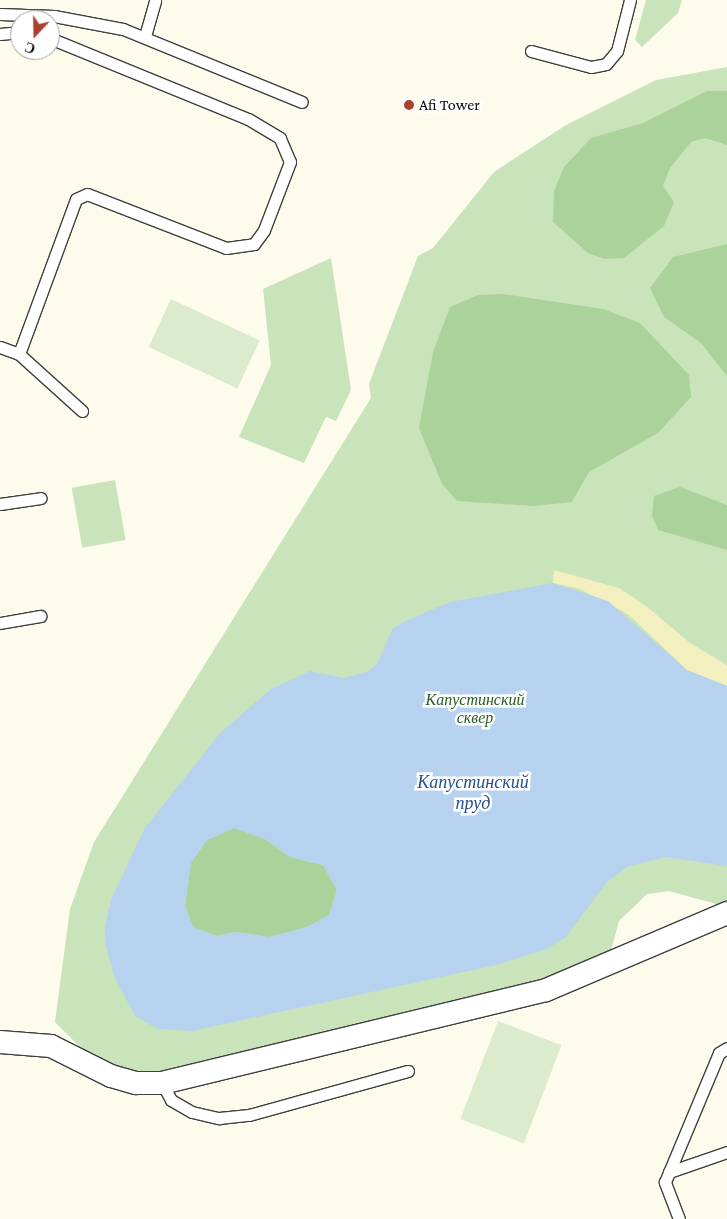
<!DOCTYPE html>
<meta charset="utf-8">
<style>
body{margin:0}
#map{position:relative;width:727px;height:1219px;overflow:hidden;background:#fdfcec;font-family:"Crimson Pro",serif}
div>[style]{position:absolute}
.green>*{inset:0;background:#c9e3ba;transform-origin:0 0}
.forest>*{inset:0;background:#acd29b}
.sand>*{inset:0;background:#f3efbe}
.pitch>*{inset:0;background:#dbebcb;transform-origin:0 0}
.water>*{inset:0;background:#b7d2ee}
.roads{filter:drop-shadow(1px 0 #3f3f3f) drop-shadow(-1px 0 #3f3f3f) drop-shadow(0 1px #3f3f3f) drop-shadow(0 -1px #3f3f3f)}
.service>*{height:11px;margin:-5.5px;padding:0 5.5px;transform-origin:5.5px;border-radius:5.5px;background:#fff}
.minor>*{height:22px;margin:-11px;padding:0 11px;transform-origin:11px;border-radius:11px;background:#fff}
.dots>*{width:14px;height:14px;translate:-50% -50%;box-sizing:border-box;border:2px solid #fff;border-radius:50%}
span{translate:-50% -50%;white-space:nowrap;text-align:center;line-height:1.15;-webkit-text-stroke:5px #fff;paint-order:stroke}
.poi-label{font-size:16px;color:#0c0c0c}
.left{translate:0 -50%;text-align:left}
.park-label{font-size:16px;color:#275b24;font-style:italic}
.water-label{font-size:18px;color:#24508e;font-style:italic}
.north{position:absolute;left:10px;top:10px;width:50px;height:50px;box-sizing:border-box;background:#fff;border:1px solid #9e9e9e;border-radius:50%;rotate:201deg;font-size:14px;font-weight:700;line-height:20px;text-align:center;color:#0c0c0c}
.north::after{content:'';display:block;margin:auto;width:18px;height:22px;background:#ab4034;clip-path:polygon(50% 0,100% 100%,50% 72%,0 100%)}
</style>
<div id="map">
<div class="green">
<div style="clip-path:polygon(646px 0,682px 0,678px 13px,642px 47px,635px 40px)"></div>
<div style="clip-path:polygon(727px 67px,727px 907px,669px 891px,647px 894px,619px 921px,609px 958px,571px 977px,162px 1076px,110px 1067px,82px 1049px,55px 1022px,70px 909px,94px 842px,371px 398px,369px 384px,418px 256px,433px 248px,494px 172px,566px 125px,656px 80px)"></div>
<div style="clip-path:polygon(331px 258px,351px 390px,336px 421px,326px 417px,304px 463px,239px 437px,271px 365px,263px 289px)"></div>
<div style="left:115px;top:480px;width:61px;height:44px;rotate:80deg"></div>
</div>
<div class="forest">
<div style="clip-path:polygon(707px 91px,727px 91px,727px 145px,705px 138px,691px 142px,670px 168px,663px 186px,674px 202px,664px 226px,624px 258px,605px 259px,588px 253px,553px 222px,554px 191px,564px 167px,591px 138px,643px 123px)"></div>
<div style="clip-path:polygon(727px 244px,727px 376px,701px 343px,664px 317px,650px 288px,673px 257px)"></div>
<div style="clip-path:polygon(503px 294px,603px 309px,640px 323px,689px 375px,691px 397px,658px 433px,589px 472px,572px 502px,534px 506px,457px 501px,442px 484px,419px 428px,433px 352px,450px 307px,478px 295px)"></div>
<div style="clip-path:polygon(680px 487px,727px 505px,727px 550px,658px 530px,652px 516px,654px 496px)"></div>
<div style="clip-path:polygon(234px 828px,265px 839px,290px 857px,323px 865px,337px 890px,329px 915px,307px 927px,269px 937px,236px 932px,216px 936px,193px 927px,185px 905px,191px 862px,207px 840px)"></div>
</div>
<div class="sand">
<div style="clip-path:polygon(554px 570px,619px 588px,646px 606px,690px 643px,727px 665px,727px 686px,687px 670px,629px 615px,580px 589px,553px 583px)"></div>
</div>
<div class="pitch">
<div style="left:171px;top:299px;width:98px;height:53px;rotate:25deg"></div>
<div style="left:498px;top:1021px;width:68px;height:105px;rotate:21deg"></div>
</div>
<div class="water">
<div style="clip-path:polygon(evenodd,553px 583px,608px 601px,687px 670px,727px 686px,727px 866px,666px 857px,629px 866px,607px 882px,565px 938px,546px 949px,496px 965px,192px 1031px,158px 1029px,135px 1016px,115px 978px,106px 947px,105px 925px,112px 897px,145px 828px,220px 733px,271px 689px,310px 671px,343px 678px,367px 672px,377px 664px,393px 628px,410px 619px,450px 602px,553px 583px,234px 828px,265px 839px,290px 857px,323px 865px,337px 890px,329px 915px,307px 927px,269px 937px,236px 932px,216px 936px,193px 927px,185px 905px,191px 863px,207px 840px,234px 828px)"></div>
</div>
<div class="roads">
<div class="service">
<div style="left:0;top:14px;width:54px;rotate:2.1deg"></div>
<div style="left:54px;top:16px;width:70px;rotate:10.7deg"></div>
<div style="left:123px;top:29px;width:193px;rotate:22.2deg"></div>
<div style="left:0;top:34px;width:20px;rotate:-6deg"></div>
<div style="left:145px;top:36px;width:37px;rotate:-74deg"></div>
<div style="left:531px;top:51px;width:62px;rotate:14.9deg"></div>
<div style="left:591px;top:67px;width:15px;rotate:-11deg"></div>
<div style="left:606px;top:64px;width:17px;rotate:-50deg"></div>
<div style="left:617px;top:51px;width:53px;rotate:-75.7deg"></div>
<div style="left:0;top:347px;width:20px;rotate:20deg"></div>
<div style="left:19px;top:354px;width:165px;rotate:-69.8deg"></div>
<div style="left:76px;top:199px;width:12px;rotate:-24deg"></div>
<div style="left:87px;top:194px;width:149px;rotate:21.2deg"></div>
<div style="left:226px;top:248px;width:28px;rotate:-8deg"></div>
<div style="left:254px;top:244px;width:17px;rotate:-54deg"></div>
<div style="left:264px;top:230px;width:73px;rotate:-69.1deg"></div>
<div style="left:290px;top:162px;width:26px;rotate:-113deg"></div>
<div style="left:280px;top:138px;width:37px;rotate:-149deg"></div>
<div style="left:248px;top:119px;width:214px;rotate:-157.8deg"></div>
<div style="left:19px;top:354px;width:85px;rotate:42.1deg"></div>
<div style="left:0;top:504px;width:41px;rotate:-8.3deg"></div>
<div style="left:0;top:623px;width:41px;rotate:-9.9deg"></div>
<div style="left:162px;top:1083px;width:19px;rotate:62deg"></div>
<div style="left:171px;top:1100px;width:24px;rotate:30deg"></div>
<div style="left:192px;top:1112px;width:28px;rotate:13deg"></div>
<div style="left:219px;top:1118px;width:30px;rotate:-6deg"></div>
<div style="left:249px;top:1115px;width:165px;rotate:-15.5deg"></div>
<div style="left:669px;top:1172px;width:61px;rotate:-19deg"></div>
<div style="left:679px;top:1219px;width:40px;rotate:-111deg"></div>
<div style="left:665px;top:1182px;width:140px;rotate:-67.3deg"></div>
<div style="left:719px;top:1053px;width:9px;rotate:-32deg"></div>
</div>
<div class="minor">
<div style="left:0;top:1042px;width:51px;rotate:4.5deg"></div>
<div style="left:51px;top:1046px;width:67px;rotate:26.6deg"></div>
<div style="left:111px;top:1076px;width:26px;rotate:16deg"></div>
<div style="left:136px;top:1083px;width:26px"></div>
<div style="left:162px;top:1083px;width:395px;rotate:-13.6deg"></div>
<div style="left:546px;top:990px;width:197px;rotate:-23deg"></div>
</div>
</div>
<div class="dots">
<div style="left:409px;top:105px;background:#ab4034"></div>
</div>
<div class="poi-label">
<span class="left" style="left:419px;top:105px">Afi Tower</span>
</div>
<div class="park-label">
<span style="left:475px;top:709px">Капустинский<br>сквер</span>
</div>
<div class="water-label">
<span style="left:473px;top:793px">Капустинский<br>пруд</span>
</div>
<div class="north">С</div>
</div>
